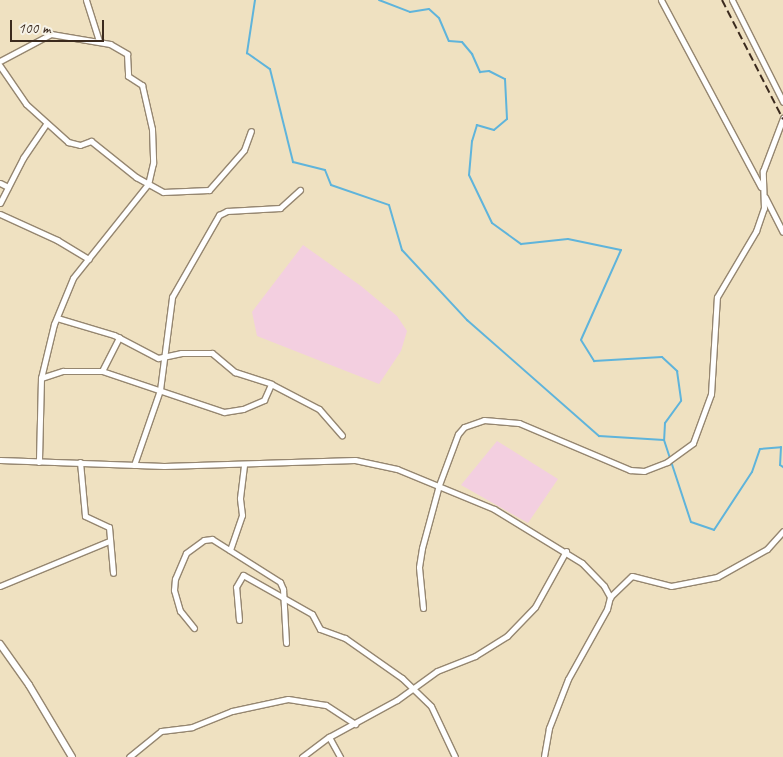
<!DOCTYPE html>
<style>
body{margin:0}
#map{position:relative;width:783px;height:757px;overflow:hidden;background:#efe1c1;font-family:Caveat,sans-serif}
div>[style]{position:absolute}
.built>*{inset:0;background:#f3cfe0}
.stream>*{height:2px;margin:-1px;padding:0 1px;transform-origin:1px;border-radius:1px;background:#5fb4db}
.roads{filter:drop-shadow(1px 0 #958670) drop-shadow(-1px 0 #958670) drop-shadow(0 1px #958670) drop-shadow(0 -1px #958670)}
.minor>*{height:5px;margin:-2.5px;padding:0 2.5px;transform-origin:2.5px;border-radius:2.5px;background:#fff}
.tertiary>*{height:6px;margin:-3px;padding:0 3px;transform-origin:3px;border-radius:3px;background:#fff}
.rail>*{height:2px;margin-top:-1px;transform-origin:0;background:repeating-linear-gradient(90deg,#3b2a1e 0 8px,transparent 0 12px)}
span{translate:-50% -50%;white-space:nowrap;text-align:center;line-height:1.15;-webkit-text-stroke:4.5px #f7f3e8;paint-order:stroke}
.scale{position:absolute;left:10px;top:20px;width:94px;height:22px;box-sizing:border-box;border:2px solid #3b2a1e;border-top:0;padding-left:6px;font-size:15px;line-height:18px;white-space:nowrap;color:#3b2a1e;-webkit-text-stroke:4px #f7f3e8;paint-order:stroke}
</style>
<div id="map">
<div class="built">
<div style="clip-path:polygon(303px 245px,361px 286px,397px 316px,407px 331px,401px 351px,379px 384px,257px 336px,252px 312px)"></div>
<div style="clip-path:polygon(497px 441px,558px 479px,528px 523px,461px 485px)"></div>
</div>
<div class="stream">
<div style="left:255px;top:0;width:54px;rotate:98.6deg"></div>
<div style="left:247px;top:53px;width:28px;rotate:35deg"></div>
<div style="left:270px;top:69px;width:96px;rotate:76.1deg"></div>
<div style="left:293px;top:162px;width:33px;rotate:14deg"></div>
<div style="left:325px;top:170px;width:16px;rotate:68deg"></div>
<div style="left:331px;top:185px;width:61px;rotate:19deg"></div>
<div style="left:389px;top:205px;width:47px;rotate:73.9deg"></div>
<div style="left:402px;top:250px;width:96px;rotate:47.1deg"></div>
<div style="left:467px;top:320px;width:176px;rotate:41.3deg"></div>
<div style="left:599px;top:436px;width:65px;rotate:3.5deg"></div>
<div style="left:379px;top:0;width:33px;rotate:21deg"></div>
<div style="left:410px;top:12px;width:19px;rotate:-9deg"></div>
<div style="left:429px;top:9px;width:13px;rotate:42deg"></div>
<div style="left:439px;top:18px;width:25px;rotate:67deg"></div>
<div style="left:449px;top:41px;width:13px;rotate:4deg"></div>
<div style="left:462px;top:42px;width:16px;rotate:50deg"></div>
<div style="left:472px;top:54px;width:20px;rotate:66deg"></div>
<div style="left:480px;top:72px;width:9px;rotate:-6deg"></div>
<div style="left:489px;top:71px;width:18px;rotate:27deg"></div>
<div style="left:505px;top:79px;width:40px;rotate:87.1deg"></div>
<div style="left:507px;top:119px;width:17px;rotate:140deg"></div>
<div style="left:494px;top:130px;width:18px;rotate:-164deg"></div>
<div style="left:477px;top:125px;width:17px;rotate:107deg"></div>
<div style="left:472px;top:141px;width:34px;rotate:95deg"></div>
<div style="left:469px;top:175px;width:53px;rotate:64.4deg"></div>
<div style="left:492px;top:223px;width:36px;rotate:36deg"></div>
<div style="left:521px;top:244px;width:47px;rotate:-6.1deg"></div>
<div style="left:568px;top:239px;width:54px;rotate:11.7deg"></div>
<div style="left:621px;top:250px;width:98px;rotate:114deg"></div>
<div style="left:581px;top:340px;width:25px;rotate:58deg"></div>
<div style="left:594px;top:361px;width:68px;rotate:-3.4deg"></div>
<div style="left:662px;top:357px;width:21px;rotate:43deg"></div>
<div style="left:677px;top:371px;width:30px;rotate:82deg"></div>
<div style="left:681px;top:401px;width:27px;rotate:126deg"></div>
<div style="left:665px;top:423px;width:17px;rotate:93deg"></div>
<div style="left:664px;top:440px;width:86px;rotate:71.8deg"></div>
<div style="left:691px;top:522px;width:24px;rotate:19deg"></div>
<div style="left:714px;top:530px;width:69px;rotate:-56.8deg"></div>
<div style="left:752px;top:472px;width:24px;rotate:-71deg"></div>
<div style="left:760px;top:449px;width:21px;rotate:-5deg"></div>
<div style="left:781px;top:447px;width:18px;rotate:93deg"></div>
<div style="left:780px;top:465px;width:4px;rotate:34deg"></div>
</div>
<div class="roads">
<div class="minor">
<div style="left:86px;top:0;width:43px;rotate:72.4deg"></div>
<div style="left:661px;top:0;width:212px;rotate:61.9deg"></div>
<div style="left:732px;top:0;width:114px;rotate:63.4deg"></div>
<div style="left:0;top:61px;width:58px;rotate:-27.9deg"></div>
<div style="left:51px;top:34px;width:60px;rotate:9.6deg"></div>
<div style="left:110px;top:44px;width:20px;rotate:30deg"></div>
<div style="left:127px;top:54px;width:22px;rotate:87deg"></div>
<div style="left:128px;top:76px;width:17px;rotate:33deg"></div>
<div style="left:142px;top:85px;width:45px;rotate:77.2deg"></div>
<div style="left:152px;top:129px;width:34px;rotate:88deg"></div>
<div style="left:153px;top:163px;width:22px;rotate:103deg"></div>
<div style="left:148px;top:184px;width:120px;rotate:128.6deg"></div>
<div style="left:73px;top:278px;width:50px;rotate:112.4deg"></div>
<div style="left:54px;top:324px;width:56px;rotate:103.5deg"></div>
<div style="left:41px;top:378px;width:84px;rotate:91.4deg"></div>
<div style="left:0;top:66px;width:46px;rotate:55.6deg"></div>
<div style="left:26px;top:104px;width:57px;rotate:42.1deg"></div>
<div style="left:68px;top:142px;width:12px;rotate:14deg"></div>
<div style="left:80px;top:145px;width:12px;rotate:-20deg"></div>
<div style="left:91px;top:141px;width:58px;rotate:38.7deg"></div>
<div style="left:136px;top:177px;width:31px;rotate:29deg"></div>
<div style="left:163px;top:192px;width:46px;rotate:-2.5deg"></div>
<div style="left:209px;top:190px;width:53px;rotate:-48.8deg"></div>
<div style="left:244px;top:150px;width:20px;rotate:-70deg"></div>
<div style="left:0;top:183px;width:9px;rotate:27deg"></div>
<div style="left:765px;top:197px;width:39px;rotate:63deg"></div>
<div style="left:0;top:203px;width:51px;rotate:-62.9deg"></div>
<div style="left:23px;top:158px;width:41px;rotate:-55.9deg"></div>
<div style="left:0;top:214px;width:63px;rotate:24.5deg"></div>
<div style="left:57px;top:240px;width:37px;rotate:31deg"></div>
<div style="left:57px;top:318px;width:59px;rotate:16.6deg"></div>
<div style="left:114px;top:335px;width:50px;rotate:27.6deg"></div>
<div style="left:158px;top:358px;width:24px;rotate:-12deg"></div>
<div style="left:181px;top:353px;width:31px"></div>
<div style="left:212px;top:353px;width:30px;rotate:40deg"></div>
<div style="left:235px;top:372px;width:38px;rotate:18deg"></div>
<div style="left:271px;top:384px;width:54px;rotate:27.5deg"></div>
<div style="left:319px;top:409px;width:35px;rotate:49deg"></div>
<div style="left:102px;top:371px;width:38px;rotate:-63deg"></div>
<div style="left:41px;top:378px;width:23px;rotate:-18deg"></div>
<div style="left:63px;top:371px;width:39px"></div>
<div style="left:102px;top:371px;width:129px;rotate:18.6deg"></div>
<div style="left:224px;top:412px;width:19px;rotate:-9deg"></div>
<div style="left:243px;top:409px;width:23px;rotate:-23deg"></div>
<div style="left:264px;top:400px;width:17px;rotate:-66deg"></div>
<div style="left:0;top:460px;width:164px;rotate:2.1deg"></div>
<div style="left:164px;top:466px;width:191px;rotate:-1.8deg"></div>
<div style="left:355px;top:460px;width:43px;rotate:12.1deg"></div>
<div style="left:397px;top:469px;width:105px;rotate:22.4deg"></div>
<div style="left:494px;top:509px;width:103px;rotate:31.5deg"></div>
<div style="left:582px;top:563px;width:32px;rotate:46deg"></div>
<div style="left:604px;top:586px;width:13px;rotate:61deg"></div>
<div style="left:610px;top:597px;width:12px;rotate:104deg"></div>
<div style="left:607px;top:609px;width:80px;rotate:119.1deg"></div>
<div style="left:568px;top:679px;width:53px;rotate:111.2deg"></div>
<div style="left:549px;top:728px;width:29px;rotate:100deg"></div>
<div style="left:80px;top:462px;width:54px;rotate:84.7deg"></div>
<div style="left:85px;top:516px;width:26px;rotate:25deg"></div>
<div style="left:109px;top:527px;width:46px;rotate:85deg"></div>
<div style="left:134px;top:465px;width:79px;rotate:-70.9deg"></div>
<div style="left:160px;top:390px;width:94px;rotate:-82.6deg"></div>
<div style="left:172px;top:297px;width:95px;rotate:-60.2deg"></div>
<div style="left:219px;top:215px;width:9px;rotate:-27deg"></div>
<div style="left:227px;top:211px;width:53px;rotate:-3.2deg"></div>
<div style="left:280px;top:208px;width:27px;rotate:-42deg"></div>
<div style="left:230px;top:550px;width:37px;rotate:-71deg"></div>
<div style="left:242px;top:515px;width:17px;rotate:-97deg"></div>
<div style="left:240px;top:498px;width:34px;rotate:-83deg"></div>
<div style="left:0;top:586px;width:118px;rotate:-22.4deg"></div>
<div style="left:610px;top:597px;width:30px;rotate:-44deg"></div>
<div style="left:632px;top:576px;width:40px;rotate:14.4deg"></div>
<div style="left:671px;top:586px;width:47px;rotate:-11.1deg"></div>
<div style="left:717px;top:577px;width:57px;rotate:-29.2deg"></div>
<div style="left:767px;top:549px;width:24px;rotate:-48deg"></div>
<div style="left:423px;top:608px;width:41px;rotate:-95.6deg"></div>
<div style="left:419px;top:567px;width:19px;rotate:-81deg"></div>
<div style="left:422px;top:548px;width:65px;rotate:-74.9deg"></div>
<div style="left:439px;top:485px;width:54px;rotate:-69.6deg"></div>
<div style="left:458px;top:434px;width:9px;rotate:-49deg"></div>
<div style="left:464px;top:427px;width:21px;rotate:-19deg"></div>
<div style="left:484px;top:420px;width:35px;rotate:5deg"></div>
<div style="left:519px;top:423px;width:121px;rotate:22.9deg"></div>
<div style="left:630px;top:470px;width:14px;rotate:4deg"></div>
<div style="left:644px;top:471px;width:25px;rotate:-21deg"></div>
<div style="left:667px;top:462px;width:32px;rotate:-36deg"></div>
<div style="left:693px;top:443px;width:52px;rotate:-69.8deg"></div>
<div style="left:711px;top:394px;width:97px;rotate:-86.5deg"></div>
<div style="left:717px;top:297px;width:77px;rotate:-59.4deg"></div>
<div style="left:756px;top:231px;width:24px;rotate:-71deg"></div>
<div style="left:764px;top:208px;width:37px;rotate:-92deg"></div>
<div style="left:763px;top:171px;width:57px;rotate:-69.3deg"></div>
<div style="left:239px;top:620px;width:33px;rotate:-95deg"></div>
<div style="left:236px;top:587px;width:14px;rotate:-60deg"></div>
<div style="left:243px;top:575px;width:79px;rotate:29.5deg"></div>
<div style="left:312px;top:614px;width:17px;rotate:62deg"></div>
<div style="left:320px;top:629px;width:27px;rotate:20deg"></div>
<div style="left:345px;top:638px;width:70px;rotate:35.1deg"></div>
<div style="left:402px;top:678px;width:40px;rotate:44deg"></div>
<div style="left:431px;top:706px;width:56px;rotate:64.8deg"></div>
<div style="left:194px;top:628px;width:22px;rotate:-129deg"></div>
<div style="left:180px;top:611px;width:22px;rotate:-106deg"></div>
<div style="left:174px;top:590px;width:11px;rotate:-85deg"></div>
<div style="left:175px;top:579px;width:28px;rotate:-67deg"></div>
<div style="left:186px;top:553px;width:22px;rotate:-36deg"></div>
<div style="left:204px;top:540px;width:8px;rotate:-7deg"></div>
<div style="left:212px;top:539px;width:80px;rotate:32.3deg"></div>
<div style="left:280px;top:582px;width:8px;rotate:67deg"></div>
<div style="left:283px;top:589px;width:54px;rotate:86.8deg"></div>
<div style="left:329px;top:737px;width:23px;rotate:61deg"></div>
<div style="left:129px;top:757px;width:41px;rotate:-39.1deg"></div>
<div style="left:161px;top:731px;width:31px;rotate:-7deg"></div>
<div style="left:192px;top:727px;width:43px;rotate:-21.8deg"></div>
<div style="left:232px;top:711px;width:57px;rotate:-12.1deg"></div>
<div style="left:288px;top:699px;width:38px;rotate:9deg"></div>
<div style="left:326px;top:705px;width:35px;rotate:33deg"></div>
<div style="left:302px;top:757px;width:34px;rotate:-37deg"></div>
<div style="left:329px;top:737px;width:77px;rotate:-28.6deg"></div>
<div style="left:397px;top:700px;width:49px;rotate:-35.9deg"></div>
<div style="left:437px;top:671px;width:41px;rotate:-21.5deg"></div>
<div style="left:475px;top:656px;width:38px;rotate:-32deg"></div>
<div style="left:507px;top:636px;width:40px;rotate:-46deg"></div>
<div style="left:535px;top:607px;width:64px;rotate:-61deg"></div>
</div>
<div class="tertiary">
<div style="left:0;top:644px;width:50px;rotate:54.7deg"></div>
<div style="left:29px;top:685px;width:84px;rotate:59.2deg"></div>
</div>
</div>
<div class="rail">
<div style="left:722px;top:0;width:134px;rotate:62.9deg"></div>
</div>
<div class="scale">100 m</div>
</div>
